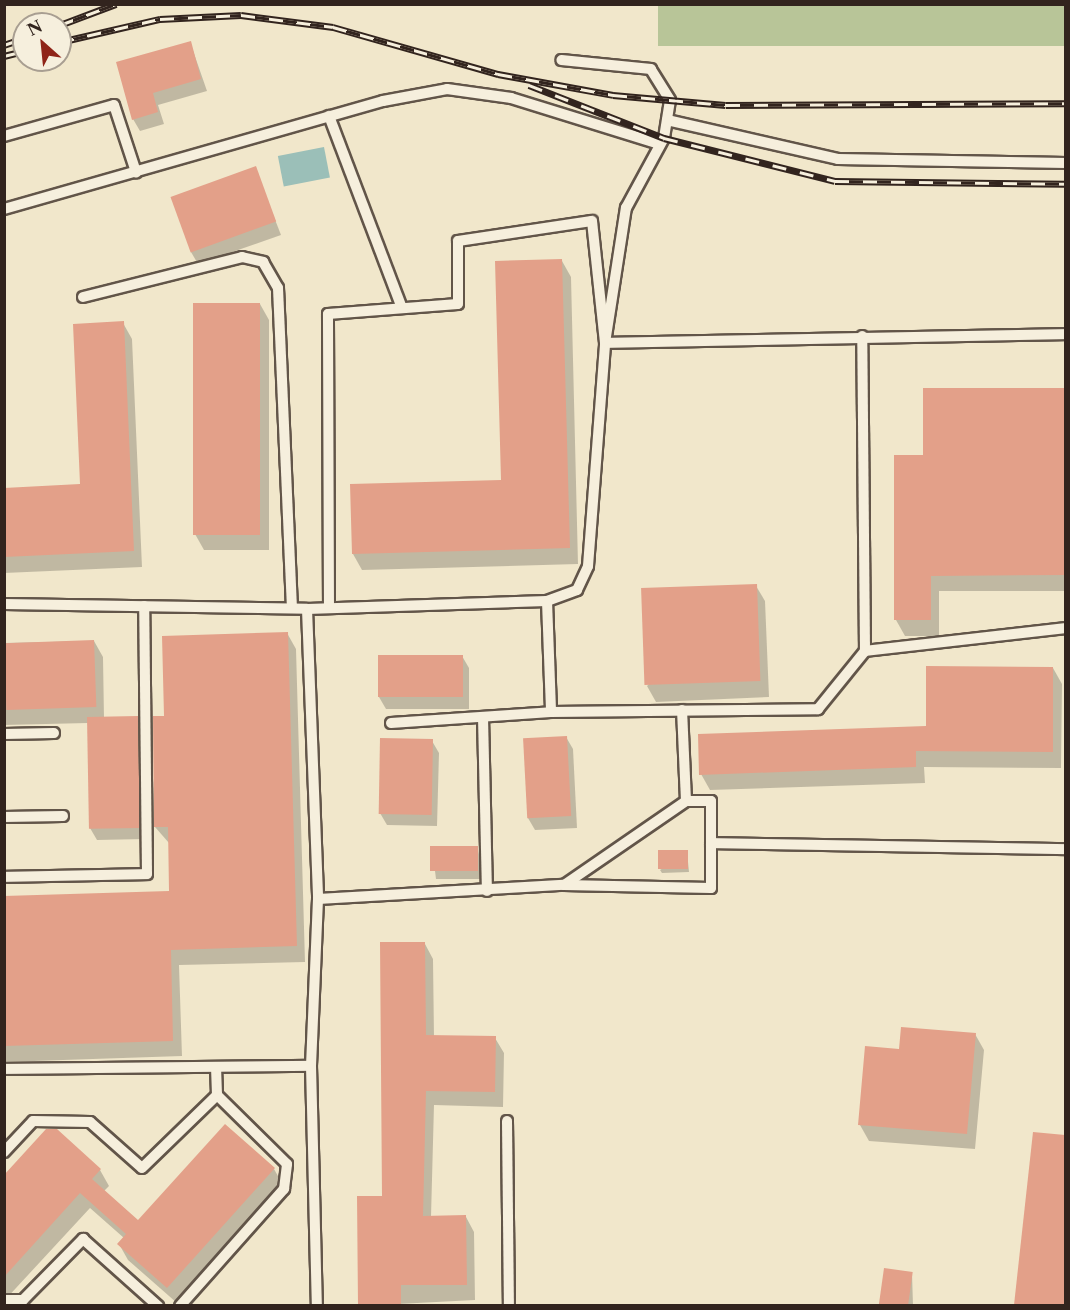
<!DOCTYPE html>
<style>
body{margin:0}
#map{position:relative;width:1070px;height:1310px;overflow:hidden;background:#f1e7cb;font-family:"Libre Caslon Text",serif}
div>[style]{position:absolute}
.green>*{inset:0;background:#b8c598;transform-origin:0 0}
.water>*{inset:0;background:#9bbfb8;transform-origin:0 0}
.shadow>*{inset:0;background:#0003}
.building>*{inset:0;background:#e3a089;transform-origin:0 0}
.roads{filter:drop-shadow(2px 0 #625549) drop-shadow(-2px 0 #625549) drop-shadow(0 2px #625549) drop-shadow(0 -2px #625549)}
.service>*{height:10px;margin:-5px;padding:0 5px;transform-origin:5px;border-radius:5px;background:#f6efdd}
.rail>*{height:7px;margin-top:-3.5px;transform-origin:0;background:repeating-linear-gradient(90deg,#f6efdd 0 14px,#32241e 0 28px);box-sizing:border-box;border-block:2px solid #32241e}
span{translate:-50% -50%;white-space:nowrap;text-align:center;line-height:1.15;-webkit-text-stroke:4.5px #f6efdd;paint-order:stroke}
.frame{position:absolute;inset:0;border:6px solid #32241e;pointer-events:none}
.north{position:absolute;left:12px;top:12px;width:60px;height:60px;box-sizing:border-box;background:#f6efdd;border:2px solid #a89e91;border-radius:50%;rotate:333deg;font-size:16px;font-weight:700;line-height:24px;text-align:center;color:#32241e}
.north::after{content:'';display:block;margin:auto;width:21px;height:27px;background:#8f2418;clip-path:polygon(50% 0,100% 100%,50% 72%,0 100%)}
</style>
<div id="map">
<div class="green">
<div style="left:658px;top:5px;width:407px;height:41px"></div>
</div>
<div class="water">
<div style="left:324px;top:147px;width:31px;height:47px;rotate:79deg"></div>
</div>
<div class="shadow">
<div style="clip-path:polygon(190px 42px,207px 91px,158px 105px,164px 124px,140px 131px,133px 119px)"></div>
<div style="clip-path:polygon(255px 168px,281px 235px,198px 264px,191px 252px)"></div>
<div style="clip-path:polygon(562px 261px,571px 277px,578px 564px,362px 570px,353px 554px,351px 486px,503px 481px)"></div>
<div style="clip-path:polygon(260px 304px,269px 320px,269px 550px,204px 550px,195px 534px)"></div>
<div style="clip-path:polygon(123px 323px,132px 339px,142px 567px,4px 573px,4px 489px,82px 485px)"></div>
<div style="clip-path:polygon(924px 390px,1066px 390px,1066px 591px,939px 591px,939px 636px,905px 636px,896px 620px,924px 457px)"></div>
<div style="clip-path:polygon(756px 586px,765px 601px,769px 697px,656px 702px,647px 686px)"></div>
<div style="clip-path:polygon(287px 633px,296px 649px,305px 962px,179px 965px,182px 1056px,4px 1062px,4px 897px,171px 892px,169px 843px,155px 827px,166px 718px)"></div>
<div style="clip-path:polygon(94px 641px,103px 657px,104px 718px,137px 718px,144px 730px,145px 839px,97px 840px,90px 828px,88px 723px,4px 725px,4px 643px)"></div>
<div style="clip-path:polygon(462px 656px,469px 668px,469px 709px,386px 709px,379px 697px)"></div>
<div style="clip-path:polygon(1053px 668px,1062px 684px,1061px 768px,924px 767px,925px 783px,710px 790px,701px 774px,927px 727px)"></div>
<div style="clip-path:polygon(566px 737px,573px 749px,577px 828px,535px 830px,528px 818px)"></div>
<div style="clip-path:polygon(432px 741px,439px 753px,437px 826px,387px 825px,380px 813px)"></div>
<div style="clip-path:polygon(432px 848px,478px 848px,483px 879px,436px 879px)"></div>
<div style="clip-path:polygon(687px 852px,689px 872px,662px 873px,660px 870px)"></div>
<div style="clip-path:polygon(425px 944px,433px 959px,434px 1037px,495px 1038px,504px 1053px,503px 1107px,434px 1105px,431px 1217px,466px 1217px,474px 1232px,475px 1300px,359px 1306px,358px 1198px,383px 1197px)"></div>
<div style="clip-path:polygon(975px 1034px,984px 1050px,975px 1149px,869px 1141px,860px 1125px,901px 1051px)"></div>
<div style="clip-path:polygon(1035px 1133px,1066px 1137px,1066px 1306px,1016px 1306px)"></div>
<div style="clip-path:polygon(274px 1169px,283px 1185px,177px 1303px,128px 1260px,119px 1244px,124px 1238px,90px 1208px,4px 1301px,4px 1177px,100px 1170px,109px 1186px,104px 1191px,139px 1222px)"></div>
<div style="clip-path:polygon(886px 1270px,912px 1273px,913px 1306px,882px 1306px)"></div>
</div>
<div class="building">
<div style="clip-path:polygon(191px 41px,201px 79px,153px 93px,158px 112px,132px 120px,116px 62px)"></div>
<div style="left:256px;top:166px;width:59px;height:91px;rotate:70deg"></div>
<div style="clip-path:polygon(562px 259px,570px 548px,352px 554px,350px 484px,501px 480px,495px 261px)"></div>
<div style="left:193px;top:303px;width:67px;height:232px"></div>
<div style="clip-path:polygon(124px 321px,134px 551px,4px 557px,4px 488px,80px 484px,73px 324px)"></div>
<div style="clip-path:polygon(923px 388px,1065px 388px,1065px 575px,931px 576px,931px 620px,894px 620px,894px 455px,923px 455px)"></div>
<div style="left:757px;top:584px;width:97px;height:116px;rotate:88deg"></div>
<div style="clip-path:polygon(288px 632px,297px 946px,171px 950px,173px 1041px,4px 1046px,4px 896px,169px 891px,168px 827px,154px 827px,153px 716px,164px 716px,162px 636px)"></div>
<div style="left:94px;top:640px;width:67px;height:90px;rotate:88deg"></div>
<div style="left:378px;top:655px;width:85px;height:42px"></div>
<div style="clip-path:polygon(926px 666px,1053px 667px,1053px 752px,916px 751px,916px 767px,699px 775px,698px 734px,926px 726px)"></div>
<div style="left:138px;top:716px;width:112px;height:51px;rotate:89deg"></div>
<div style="left:567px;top:736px;width:80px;height:44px;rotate:87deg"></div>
<div style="left:380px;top:738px;width:53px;height:76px;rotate:1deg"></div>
<div style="left:430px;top:846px;width:48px;height:25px"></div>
<div style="left:688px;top:850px;width:19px;height:30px;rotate:90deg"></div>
<div style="clip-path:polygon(380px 942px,425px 942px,426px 1035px,496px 1036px,495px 1092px,426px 1091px,423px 1216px,466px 1215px,467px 1285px,401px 1285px,401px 1305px,358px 1305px,357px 1196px,382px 1196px)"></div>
<div style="clip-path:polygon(901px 1027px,976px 1033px,967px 1134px,858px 1125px,865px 1046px,899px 1049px)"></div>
<div style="clip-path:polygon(225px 1124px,275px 1168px,167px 1288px,117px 1244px,126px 1234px,80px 1193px,4px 1277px,4px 1175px,46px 1129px,57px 1129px,101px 1169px,92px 1179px,138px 1220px)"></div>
<div style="clip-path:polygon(1033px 1132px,1065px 1135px,1065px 1305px,1014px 1305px)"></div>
<div style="left:884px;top:1268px;width:29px;height:37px;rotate:8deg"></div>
</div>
<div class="roads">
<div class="service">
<div style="left:329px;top:116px;width:205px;rotate:69.2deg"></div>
<div style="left:667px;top:120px;width:175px;rotate:12.8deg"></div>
<div style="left:838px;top:159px;width:228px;rotate:1deg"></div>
<div style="left:4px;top:136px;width:114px;rotate:-15.7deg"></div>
<div style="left:114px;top:105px;width:71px;rotate:71.8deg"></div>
<div style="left:4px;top:209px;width:394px;rotate:-15.9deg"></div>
<div style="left:383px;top:101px;width:65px;rotate:-10.6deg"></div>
<div style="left:447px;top:89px;width:65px;rotate:8deg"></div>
<div style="left:511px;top:98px;width:156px;rotate:17.2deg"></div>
<div style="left:83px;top:297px;width:164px;rotate:-14.1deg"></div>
<div style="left:242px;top:257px;width:22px;rotate:13deg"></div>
<div style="left:263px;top:262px;width:30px;rotate:60deg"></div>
<div style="left:278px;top:288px;width:320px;rotate:87.5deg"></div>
<div style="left:547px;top:601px;width:111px;rotate:87.9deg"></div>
<div style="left:4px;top:604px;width:303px;rotate:0.9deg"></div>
<div style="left:307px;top:609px;width:240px;rotate:-1.9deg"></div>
<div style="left:547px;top:601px;width:32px;rotate:-20deg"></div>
<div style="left:577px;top:590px;width:26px;rotate:-65deg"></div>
<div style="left:588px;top:566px;width:224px;rotate:-85.6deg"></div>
<div style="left:605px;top:343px;width:137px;rotate:-81.2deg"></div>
<div style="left:626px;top:208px;width:80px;rotate:-61.5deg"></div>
<div style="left:664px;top:138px;width:38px;rotate:-81deg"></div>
<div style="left:670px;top:100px;width:36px;rotate:-122deg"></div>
<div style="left:651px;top:69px;width:90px;rotate:-174.3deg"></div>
<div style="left:329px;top:608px;width:294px;rotate:-90.2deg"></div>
<div style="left:328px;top:314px;width:130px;rotate:-4.4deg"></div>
<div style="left:458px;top:304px;width:63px;rotate:-90deg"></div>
<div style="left:458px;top:241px;width:135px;rotate:-8.5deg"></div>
<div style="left:592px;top:221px;width:123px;rotate:83.9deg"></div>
<div style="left:605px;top:343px;width:461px;rotate:-1.1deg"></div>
<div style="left:307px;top:609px;width:290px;rotate:87.8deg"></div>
<div style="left:318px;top:899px;width:167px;rotate:92.4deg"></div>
<div style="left:311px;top:1066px;width:240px;rotate:88.6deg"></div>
<div style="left:865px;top:651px;width:202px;rotate:-6.5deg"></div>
<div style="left:483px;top:717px;width:174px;rotate:88.7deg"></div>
<div style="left:391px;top:723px;width:160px;rotate:-3.9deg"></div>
<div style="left:551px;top:712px;width:267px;rotate:-0.6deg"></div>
<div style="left:818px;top:709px;width:75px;rotate:-51deg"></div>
<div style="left:865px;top:651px;width:315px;rotate:-90.5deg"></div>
<div style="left:4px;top:734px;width:50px;rotate:-1.1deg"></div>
<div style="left:686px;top:801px;width:25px"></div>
<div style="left:711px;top:801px;width:42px;rotate:90deg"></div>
<div style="left:4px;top:817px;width:59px;rotate:-1deg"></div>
<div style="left:4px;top:877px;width:143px;rotate:-1.2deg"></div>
<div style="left:147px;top:874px;width:268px;rotate:-90.6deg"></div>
<div style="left:564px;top:885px;width:148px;rotate:-34.5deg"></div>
<div style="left:686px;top:801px;width:91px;rotate:-92.5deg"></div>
<div style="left:318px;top:899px;width:246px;rotate:-3.3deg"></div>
<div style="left:564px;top:885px;width:147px;rotate:1.2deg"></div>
<div style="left:711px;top:888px;width:45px;rotate:-90deg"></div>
<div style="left:711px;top:843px;width:355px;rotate:1deg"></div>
<div style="left:4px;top:1069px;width:307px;rotate:-0.6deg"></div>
<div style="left:507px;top:1121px;width:185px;rotate:89.4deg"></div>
<div style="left:4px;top:1152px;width:42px;rotate:-46.9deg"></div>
<div style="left:33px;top:1121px;width:57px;rotate:1deg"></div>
<div style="left:90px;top:1122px;width:69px;rotate:41.5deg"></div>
<div style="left:142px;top:1168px;width:105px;rotate:-44.2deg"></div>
<div style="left:4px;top:1300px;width:19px"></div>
<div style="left:23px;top:1300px;width:86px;rotate:-45.5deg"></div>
<div style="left:83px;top:1239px;width:101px;rotate:41.8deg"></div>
<div style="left:180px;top:1306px;width:157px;rotate:-48.4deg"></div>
<div style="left:284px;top:1189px;width:25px;rotate:-83deg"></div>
<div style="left:287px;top:1164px;width:98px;rotate:-135.4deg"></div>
<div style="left:217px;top:1095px;width:27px;rotate:-92deg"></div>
</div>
</div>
<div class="rail">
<div style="left:60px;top:25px;width:60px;rotate:-20.6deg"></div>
<div style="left:60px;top:42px;width:103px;rotate:-13deg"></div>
<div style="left:160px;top:19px;width:81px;rotate:-2.8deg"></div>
<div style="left:241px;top:15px;width:93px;rotate:7.4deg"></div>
<div style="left:333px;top:27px;width:172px;rotate:15.9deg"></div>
<div style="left:498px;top:74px;width:117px;rotate:10.3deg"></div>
<div style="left:613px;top:95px;width:113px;rotate:5.1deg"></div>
<div style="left:726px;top:105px;width:340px;rotate:-0.3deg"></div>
<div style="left:4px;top:45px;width:21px;rotate:-19deg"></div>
<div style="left:4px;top:56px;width:21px;rotate:-14deg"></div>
<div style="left:529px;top:85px;width:145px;rotate:21.4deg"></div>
<div style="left:664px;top:138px;width:176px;rotate:14.1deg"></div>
<div style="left:835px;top:181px;width:231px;rotate:0.7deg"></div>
</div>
<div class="frame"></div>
<div class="north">N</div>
</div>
